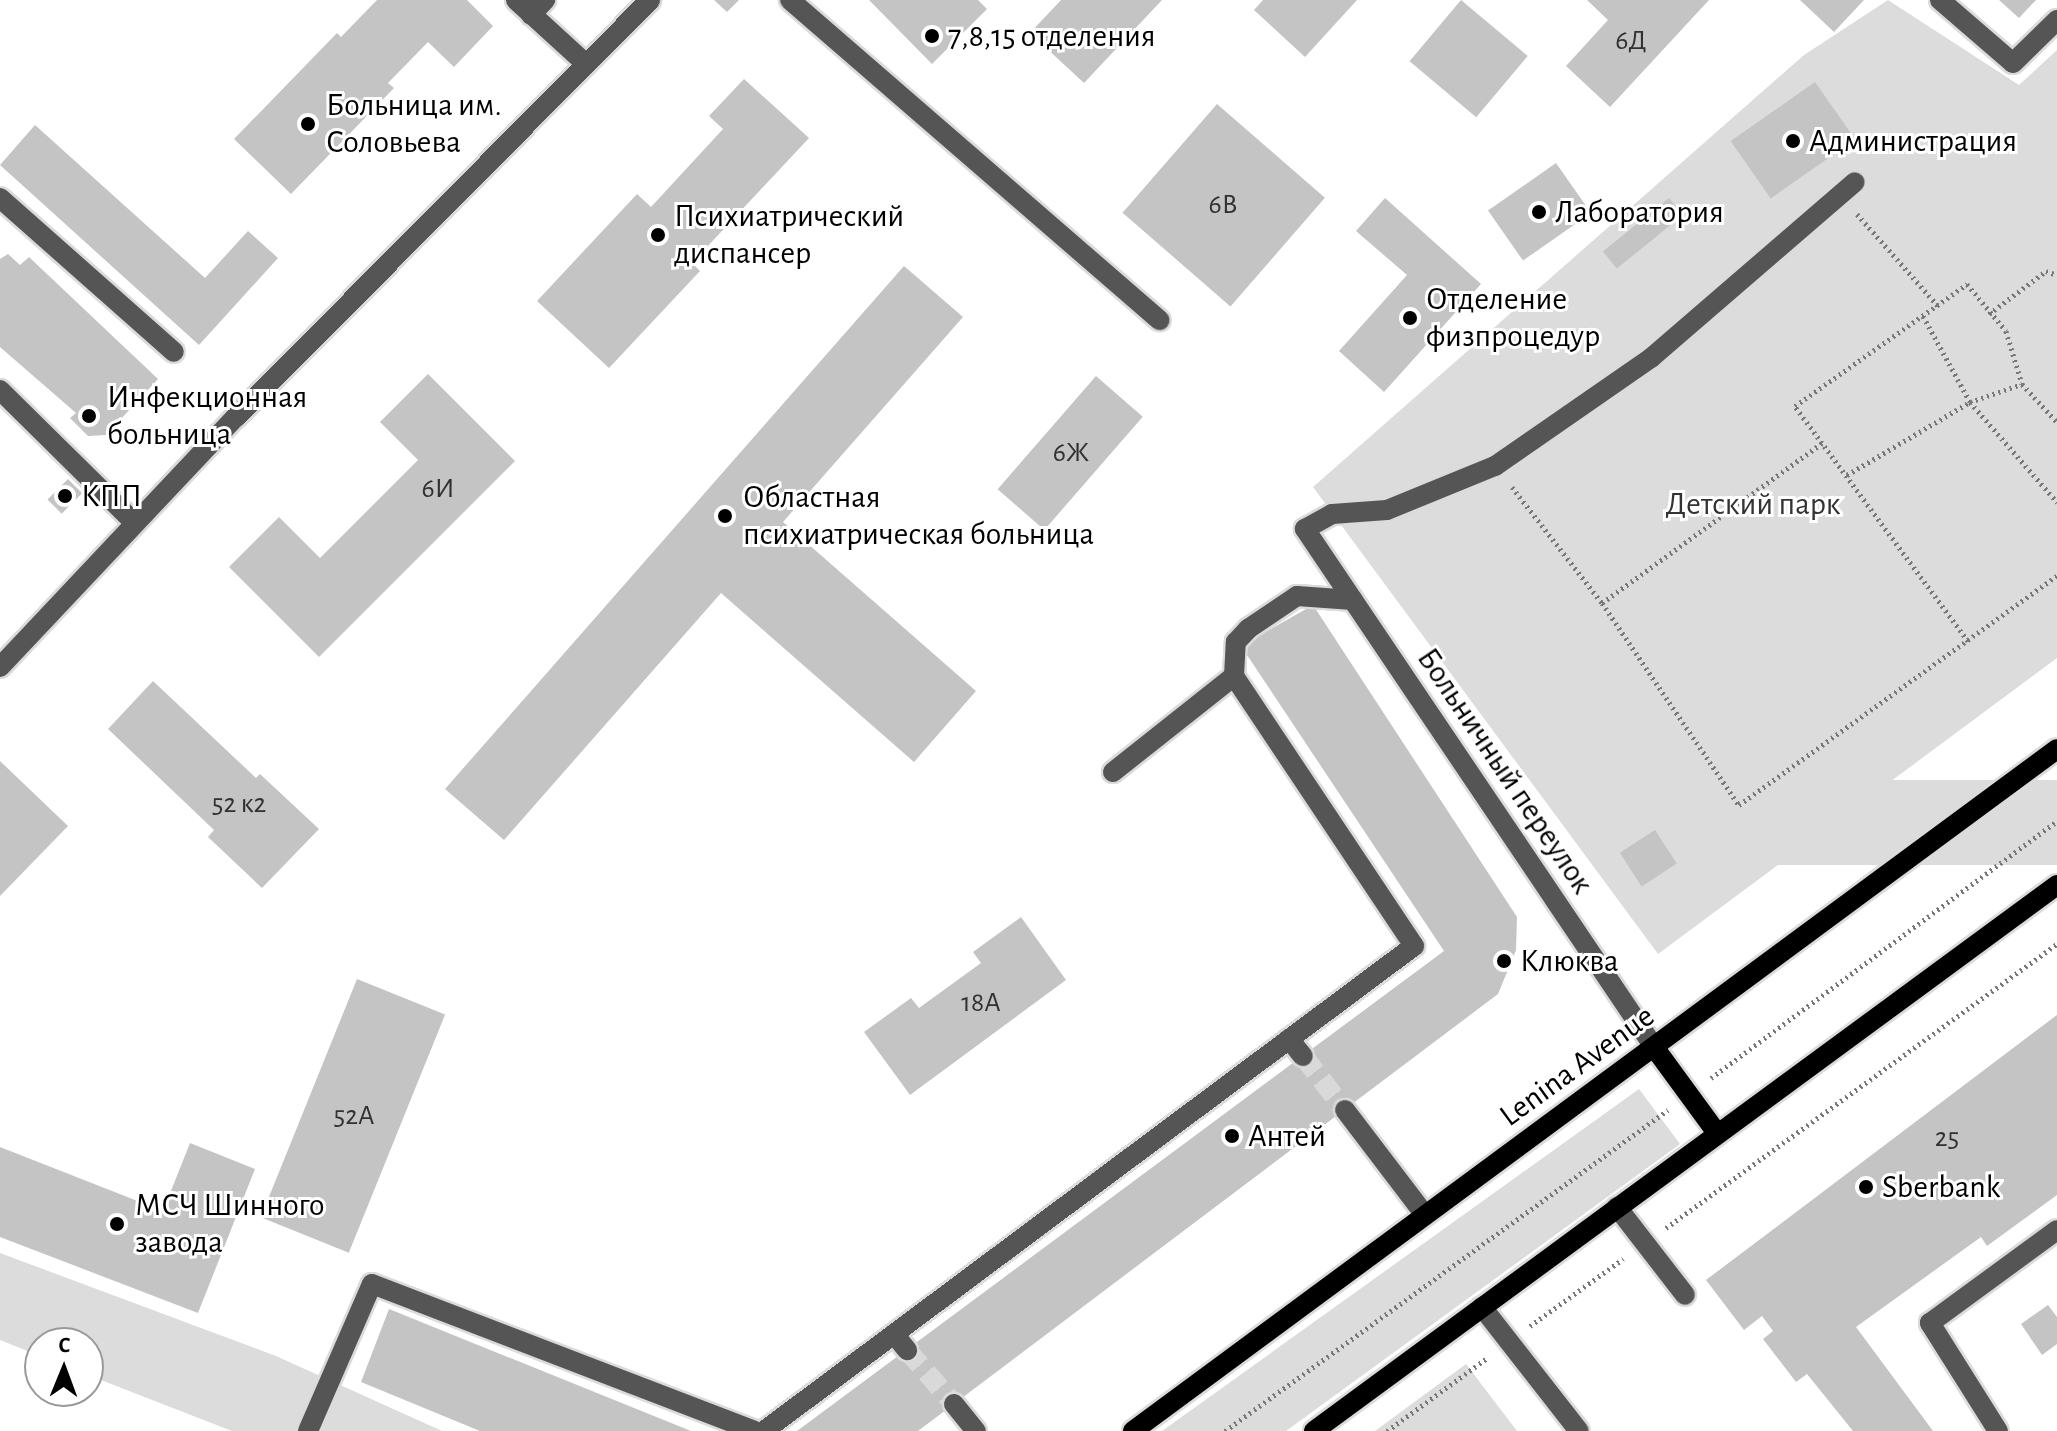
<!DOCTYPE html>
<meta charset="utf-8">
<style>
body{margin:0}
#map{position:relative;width:2057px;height:1431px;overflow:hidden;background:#fff;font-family:"Alegreya Sans",sans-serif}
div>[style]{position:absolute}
.green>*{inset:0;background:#dcdcdc;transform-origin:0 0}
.building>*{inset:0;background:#c4c4c4;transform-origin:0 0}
.minor-tunnel>*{height:20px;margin-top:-10px;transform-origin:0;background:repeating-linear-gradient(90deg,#d9d9d9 0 20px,transparent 0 30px)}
.path>*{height:5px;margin-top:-2.5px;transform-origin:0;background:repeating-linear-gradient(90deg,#777 0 2px,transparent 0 6px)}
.roads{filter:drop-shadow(2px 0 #dbdbdb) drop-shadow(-2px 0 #dbdbdb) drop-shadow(0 2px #dbdbdb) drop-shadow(0 -2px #dbdbdb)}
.minor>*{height:20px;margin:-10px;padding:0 10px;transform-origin:10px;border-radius:10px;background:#555}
.major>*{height:20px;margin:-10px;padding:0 10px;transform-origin:10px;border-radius:10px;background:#000}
.dots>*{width:22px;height:22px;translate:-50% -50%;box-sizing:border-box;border:4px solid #fff;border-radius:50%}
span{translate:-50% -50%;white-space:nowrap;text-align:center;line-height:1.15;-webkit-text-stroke:6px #fff;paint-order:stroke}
.number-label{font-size:28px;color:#313131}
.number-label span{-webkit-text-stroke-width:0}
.poi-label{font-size:32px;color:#000}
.left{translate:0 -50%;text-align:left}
.park-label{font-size:32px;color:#333}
.street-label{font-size:32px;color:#000}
.north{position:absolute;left:24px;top:1327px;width:80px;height:80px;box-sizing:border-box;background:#fff;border:2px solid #999;border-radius:50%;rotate:1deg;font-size:22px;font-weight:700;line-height:32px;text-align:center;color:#000}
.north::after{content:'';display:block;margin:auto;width:28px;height:36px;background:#000;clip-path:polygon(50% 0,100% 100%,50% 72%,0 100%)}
</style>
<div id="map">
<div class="green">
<div style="clip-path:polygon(1888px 0,2019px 85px,2057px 50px,2057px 658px,1658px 954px,1313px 487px,1804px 55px)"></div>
<div style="left:2057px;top:780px;width:85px;height:454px;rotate:90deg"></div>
<div style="clip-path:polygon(1639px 1089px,1680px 1144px,1286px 1431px,1162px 1431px)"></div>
<div style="clip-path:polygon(0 1253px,276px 1356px,442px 1431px,232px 1431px,88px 1375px,88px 1343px,40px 1343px,40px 1356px,0 1340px)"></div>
<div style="clip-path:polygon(1466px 1364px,1517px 1431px,1375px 1431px)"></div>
</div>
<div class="building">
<div style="clip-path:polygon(377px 0,467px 0,493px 26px,454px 67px,428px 42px,388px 83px,394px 88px,291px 194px,234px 139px,337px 33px,341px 37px)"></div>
<div style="clip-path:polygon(714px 0,739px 0,727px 12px)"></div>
<div style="clip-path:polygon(869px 0,978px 0,987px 9px,932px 64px)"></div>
<div style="clip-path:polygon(1061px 0,1162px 0,1084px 83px,1030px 33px)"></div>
<div style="clip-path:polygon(1263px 0,1357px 0,1305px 57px,1254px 10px)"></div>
<div style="left:1461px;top:0;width:87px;height:80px;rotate:40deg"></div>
<div style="clip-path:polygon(1587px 0,1709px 0,1610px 107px,1566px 66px,1608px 20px)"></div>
<div style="clip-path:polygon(1800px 0,1864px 0,1834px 32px)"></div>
<div style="clip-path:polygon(1999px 0,2036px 0,2019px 18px)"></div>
<div style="clip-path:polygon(744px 79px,809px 138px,692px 263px,700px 271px,609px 368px,537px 301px,637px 194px,651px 207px,723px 129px,709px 116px)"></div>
<div style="left:1815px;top:82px;width:70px;height:103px;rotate:55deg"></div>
<div style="left:1217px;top:104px;width:143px;height:144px;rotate:41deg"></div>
<div style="clip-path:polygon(35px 125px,205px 278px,248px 231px,278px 258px,199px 345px,0 165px)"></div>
<div style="left:1556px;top:163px;width:61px;height:83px;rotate:55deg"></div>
<div style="clip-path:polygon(1385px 198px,1481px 284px,1384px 392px,1339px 351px,1407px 275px,1356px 231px)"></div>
<div style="left:1669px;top:198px;width:22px;height:85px;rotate:51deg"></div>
<div style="clip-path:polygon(8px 254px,20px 265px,29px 257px,158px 379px,106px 435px,88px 436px,70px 418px,76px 413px,0 347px,0 259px)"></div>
<div style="clip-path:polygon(904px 266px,963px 317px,783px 522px,976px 691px,914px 762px,721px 593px,504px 840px,445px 789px)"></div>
<div style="clip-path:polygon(428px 374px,515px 461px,319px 657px,229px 567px,279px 517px,320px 558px,418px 460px,380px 422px)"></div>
<div style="left:1096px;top:376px;width:62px;height:150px;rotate:41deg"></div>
<div style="left:68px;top:479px;width:20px;height:29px;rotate:45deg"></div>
<div style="clip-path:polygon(1313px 605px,1517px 917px,1516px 950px,1498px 994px,918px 1431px,797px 1431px,1444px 951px,1241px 646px)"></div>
<div style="clip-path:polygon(153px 681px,256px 778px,260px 774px,319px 829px,262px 888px,208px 837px,214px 830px,108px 729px)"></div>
<div style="clip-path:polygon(0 761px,68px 826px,0 896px)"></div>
<div style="left:1655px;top:830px;width:40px;height:42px;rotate:57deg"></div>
<div style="clip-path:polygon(1021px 917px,1066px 980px,910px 1095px,864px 1032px,911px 998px,919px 1008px,981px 963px,973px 952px)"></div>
<div style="left:357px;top:979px;width:95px;height:257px;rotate:22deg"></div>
<div style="clip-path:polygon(2057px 1015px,2057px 1195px,1987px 1246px,1981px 1237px,1856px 1327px,1933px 1431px,1853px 1431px,1807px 1374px,1796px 1382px,1763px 1339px,1773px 1331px,1762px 1316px,1744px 1330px,1706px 1280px)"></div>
<div style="clip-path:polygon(190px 1143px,255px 1169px,198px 1313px,0 1237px,0 1147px,163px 1211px)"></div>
<div style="clip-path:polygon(2048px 1305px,2057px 1317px,2057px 1344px,2042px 1355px,2021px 1324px)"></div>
<div style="clip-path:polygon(389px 1309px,691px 1431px,480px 1431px,361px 1382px)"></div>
</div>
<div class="minor-tunnel">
<div style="left:1303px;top:1056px;width:68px;rotate:52.1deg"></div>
<div style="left:907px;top:1350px;width:72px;rotate:49deg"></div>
</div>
<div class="path">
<div style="left:1857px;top:214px;width:123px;rotate:48.6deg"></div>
<div style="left:1989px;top:314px;width:71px;rotate:-37deg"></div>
<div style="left:2046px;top:271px;width:12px;rotate:20deg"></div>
<div style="left:1923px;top:316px;width:98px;rotate:61.3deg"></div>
<div style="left:1970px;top:402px;width:133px;rotate:49deg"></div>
<div style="left:1847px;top:475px;width:143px;rotate:-30.7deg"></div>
<div style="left:1970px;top:402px;width:55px;rotate:-19.1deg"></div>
<div style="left:2022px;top:384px;width:52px;rotate:47.4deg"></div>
<div style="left:1512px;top:487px;width:147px;rotate:52.2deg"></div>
<div style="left:1602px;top:603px;width:244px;rotate:55.9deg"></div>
<div style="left:1739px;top:805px;width:392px;rotate:-35.8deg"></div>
<div style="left:1602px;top:603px;width:272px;rotate:-36deg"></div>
<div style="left:1968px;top:641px;width:292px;rotate:-126.4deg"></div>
<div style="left:1795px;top:406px;width:211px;rotate:-35.3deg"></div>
<div style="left:1967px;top:284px;width:61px;rotate:50.3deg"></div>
<div style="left:2006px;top:331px;width:55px;rotate:73.2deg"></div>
<div style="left:1711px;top:1078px;width:431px;rotate:-36.6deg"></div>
<div style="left:1666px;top:1228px;width:483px;rotate:-36deg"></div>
<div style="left:1530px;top:1326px;width:115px;rotate:-35.8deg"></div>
<div style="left:1225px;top:1431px;width:547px;rotate:-35.93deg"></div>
<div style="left:1387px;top:1431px;width:124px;rotate:-36.1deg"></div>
</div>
<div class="roads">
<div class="minor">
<div style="left:516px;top:0;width:95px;rotate:42.4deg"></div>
<div style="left:790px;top:0;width:489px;rotate:40.9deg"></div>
<div style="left:1940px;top:0;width:96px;rotate:40.8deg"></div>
<div style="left:2013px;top:63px;width:62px;rotate:-44.3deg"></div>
<div style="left:531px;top:15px;width:21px;rotate:-47deg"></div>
<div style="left:0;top:198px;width:232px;rotate:41.5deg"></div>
<div style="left:0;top:390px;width:188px;rotate:44.6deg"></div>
<div style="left:0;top:667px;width:344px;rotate:-46.7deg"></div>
<div style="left:236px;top:417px;width:588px;rotate:-45.21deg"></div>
<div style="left:1113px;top:772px;width:154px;rotate:-38.4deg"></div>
<div style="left:1234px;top:676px;width:34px;rotate:-87deg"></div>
<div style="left:1236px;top:642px;width:18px;rotate:-47deg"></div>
<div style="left:1248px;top:629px;width:59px;rotate:-34deg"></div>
<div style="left:1297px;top:596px;width:56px;rotate:4.1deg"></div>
<div style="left:1289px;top:1039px;width:22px;rotate:51deg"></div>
<div style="left:1654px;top:1047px;width:625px;rotate:-123.97deg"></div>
<div style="left:1305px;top:529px;width:31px;rotate:-29deg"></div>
<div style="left:1332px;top:514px;width:55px;rotate:-4.2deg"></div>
<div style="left:1387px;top:510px;width:117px;rotate:-22.2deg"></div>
<div style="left:1495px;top:466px;width:190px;rotate:-34.7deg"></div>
<div style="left:1651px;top:358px;width:269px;rotate:-40.8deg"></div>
<div style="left:1345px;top:1110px;width:132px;rotate:52.7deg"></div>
<div style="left:1617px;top:1207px;width:111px;rotate:52.3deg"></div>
<div style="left:1482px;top:1307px;width:157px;rotate:52deg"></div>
<div style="left:894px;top:1334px;width:21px;rotate:51deg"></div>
<div style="left:954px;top:1404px;width:35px;rotate:51deg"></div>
<div style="left:308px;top:1431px;width:160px;rotate:-66.5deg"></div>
<div style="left:372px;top:1284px;width:409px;rotate:21deg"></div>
<div style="left:764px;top:1431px;width:811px;rotate:-36.73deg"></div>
<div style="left:1414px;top:946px;width:324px;rotate:-123.7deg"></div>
<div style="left:1998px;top:1431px;width:128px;rotate:-122.2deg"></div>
<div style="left:1930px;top:1323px;width:157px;rotate:-36.2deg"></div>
</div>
<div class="major">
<div style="left:1654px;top:1047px;width:107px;rotate:53.8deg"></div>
<div style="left:1133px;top:1431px;width:1148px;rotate:-36.43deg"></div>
<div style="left:1314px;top:1431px;width:922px;rotate:-36.31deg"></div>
</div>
</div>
<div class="dots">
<div style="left:932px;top:36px;background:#000"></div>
<div style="left:308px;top:124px;background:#000"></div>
<div style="left:1793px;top:141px;background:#000"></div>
<div style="left:1539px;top:212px;background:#000"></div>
<div style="left:658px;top:235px;background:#000"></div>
<div style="left:1410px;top:318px;background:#000"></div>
<div style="left:89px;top:416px;background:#000"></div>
<div style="left:65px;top:496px;background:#000"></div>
<div style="left:725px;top:516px;background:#000"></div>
<div style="left:1504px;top:961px;background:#000"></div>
<div style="left:1232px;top:1136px;background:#000"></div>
<div style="left:1866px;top:1187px;background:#000"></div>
<div style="left:117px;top:1224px;background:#000"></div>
</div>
<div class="number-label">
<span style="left:1631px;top:41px">6Д</span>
<span style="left:1223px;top:205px">6В</span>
<span style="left:1071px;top:453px">6Ж</span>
<span style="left:438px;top:489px">6И</span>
<span style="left:239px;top:804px">52 к2</span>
<span style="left:981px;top:1003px">18А</span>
<span style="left:354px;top:1116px">52А</span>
<span style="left:1947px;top:1138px">25</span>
</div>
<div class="poi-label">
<span class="left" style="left:948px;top:36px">7,8,15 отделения</span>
<span class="left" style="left:326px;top:124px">Больница им.<br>Соловьева</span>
<span class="left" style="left:1809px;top:141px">Администрация</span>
<span class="left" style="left:1555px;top:212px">Лаборатория</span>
<span class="left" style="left:674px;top:235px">Психиатрический<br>диспансер</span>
<span class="left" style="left:1426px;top:318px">Отделение<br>физпроцедур</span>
<span class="left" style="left:107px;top:416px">Инфекционная<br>больница</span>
<span class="left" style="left:81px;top:496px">КПП</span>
<span class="left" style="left:743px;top:516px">Областная<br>психиатрическая больница</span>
<span class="left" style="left:1520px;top:961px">Клюква</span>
<span class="left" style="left:1248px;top:1136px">Антей</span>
<span class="left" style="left:1882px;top:1187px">Sberbank</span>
<span class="left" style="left:135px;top:1224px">МСЧ Шинного<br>завода</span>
</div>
<div class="park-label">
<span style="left:1753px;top:504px">Детский парк</span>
</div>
<div class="street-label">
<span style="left:1505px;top:771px;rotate:56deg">Больничный переулок</span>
<span style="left:1577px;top:1066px;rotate:-36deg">Lenina Avenue</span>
</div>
<div class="north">С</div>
</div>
